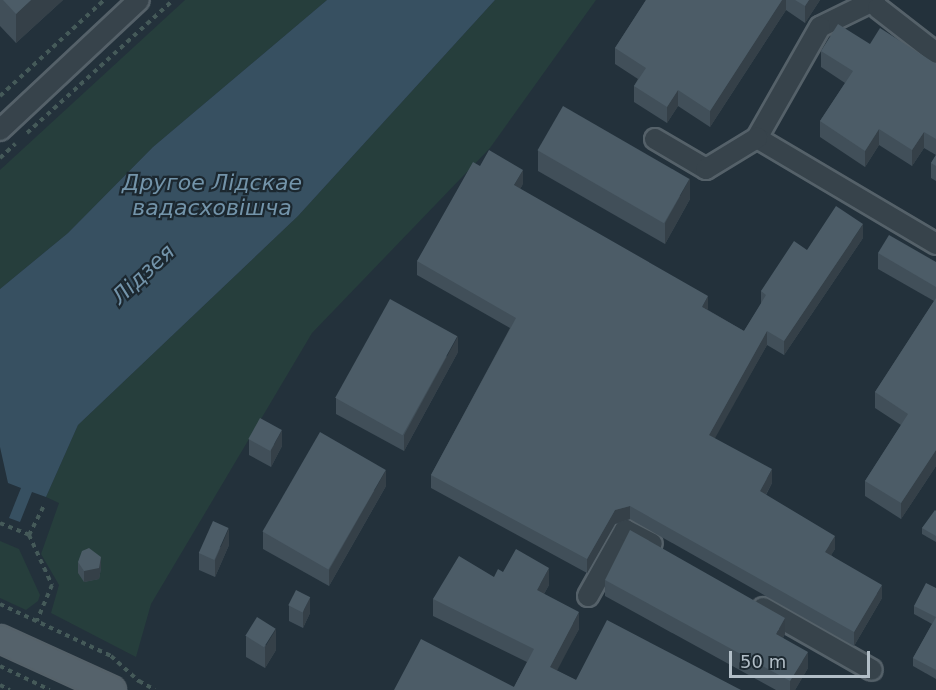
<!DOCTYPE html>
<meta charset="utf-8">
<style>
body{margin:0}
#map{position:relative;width:936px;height:690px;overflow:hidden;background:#23313b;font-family:"DejaVu Sans",sans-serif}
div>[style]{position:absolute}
.green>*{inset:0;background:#263e3c}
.water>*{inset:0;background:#375061}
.path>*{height:4px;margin-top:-2px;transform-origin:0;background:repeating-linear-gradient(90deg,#455a59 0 4.5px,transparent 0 9px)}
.roads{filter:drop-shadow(2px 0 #556169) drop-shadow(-2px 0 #556169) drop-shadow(0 2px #556169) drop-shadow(0 -2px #556169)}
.minor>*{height:20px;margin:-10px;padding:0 10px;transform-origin:10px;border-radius:10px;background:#37434b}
.major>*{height:26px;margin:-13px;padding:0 13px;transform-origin:13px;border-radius:13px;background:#55626b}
.wall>*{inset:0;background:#414f59}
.shaded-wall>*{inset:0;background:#354048}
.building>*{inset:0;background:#4c5c67;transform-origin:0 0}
span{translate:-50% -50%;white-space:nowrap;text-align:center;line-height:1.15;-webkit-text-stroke:4.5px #1c2830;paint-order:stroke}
.water-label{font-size:22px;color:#7394aa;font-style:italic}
.scale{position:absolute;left:729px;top:651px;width:141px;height:27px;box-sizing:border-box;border:3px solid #b2bec7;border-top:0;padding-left:8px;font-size:18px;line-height:21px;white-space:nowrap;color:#b2bec7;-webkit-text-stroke:4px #1c2830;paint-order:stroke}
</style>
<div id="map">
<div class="green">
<div style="clip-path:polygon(185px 0,327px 0,153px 147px,68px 233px,0 289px,0 170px)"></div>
<div style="clip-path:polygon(495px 0,596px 0,490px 148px,312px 333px,151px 604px,136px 657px,51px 613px,59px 585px,41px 554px,59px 503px,46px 497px,78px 425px,298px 216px)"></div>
<div style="clip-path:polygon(0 541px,19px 549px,40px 595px,38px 601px,26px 610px,0 598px)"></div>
</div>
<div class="water">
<div style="clip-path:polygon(327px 0,495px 0,298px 216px,78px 425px,46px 497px,32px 492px,20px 522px,9px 518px,21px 488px,8px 483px,0 447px,0 289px,68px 233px,153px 147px)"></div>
</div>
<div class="path">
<div style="left:0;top:96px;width:142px;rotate:-42.7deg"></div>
<div style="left:27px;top:133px;width:197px;rotate:-42.3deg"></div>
<div style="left:0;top:158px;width:21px;rotate:-43deg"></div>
<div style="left:0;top:523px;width:31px;rotate:22deg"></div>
<div style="left:29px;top:535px;width:55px;rotate:65.3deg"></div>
<div style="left:52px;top:585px;width:39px;rotate:113deg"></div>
<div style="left:29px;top:535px;width:34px;rotate:-63deg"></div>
<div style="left:0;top:604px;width:123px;rotate:25.1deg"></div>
<div style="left:111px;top:656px;width:38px;rotate:42deg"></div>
<div style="left:139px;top:681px;width:18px;rotate:29deg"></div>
<div style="left:0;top:666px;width:55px;rotate:25.6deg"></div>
<div style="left:0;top:685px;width:11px;rotate:27deg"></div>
</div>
<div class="roads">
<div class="minor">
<div style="left:875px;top:0;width:61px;rotate:153.9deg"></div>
<div style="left:820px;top:27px;width:128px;rotate:119.6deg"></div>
<div style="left:757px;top:138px;width:208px;rotate:30.6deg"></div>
<div style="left:878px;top:8px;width:73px;rotate:37.8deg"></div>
<div style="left:0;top:130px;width:190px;rotate:-43.1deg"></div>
<div style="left:655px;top:139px;width:59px;rotate:30.5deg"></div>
<div style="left:706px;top:169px;width:60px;rotate:-31.3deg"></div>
<div style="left:588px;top:596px;width:76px;rotate:-60.7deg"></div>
<div style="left:625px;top:530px;width:30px;rotate:27deg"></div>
<div style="left:763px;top:608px;width:125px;rotate:29.6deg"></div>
</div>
<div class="major">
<div style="left:0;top:639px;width:123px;rotate:24.5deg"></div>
</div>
</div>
<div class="wall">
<div style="clip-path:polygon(0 0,63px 0,16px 43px,0 26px)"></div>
<div style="clip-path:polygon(646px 0,820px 0,805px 23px,786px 10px,710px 127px,678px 106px,667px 123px,634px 102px,634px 86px,638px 79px,615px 64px,615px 48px)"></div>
<div style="clip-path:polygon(870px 44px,936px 64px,936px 181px,931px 178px,931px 163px,936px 155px,924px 148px,912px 166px,879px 145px,865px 167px,820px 137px,820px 121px,845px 83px,821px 67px,821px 51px)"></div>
<div style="clip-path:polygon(538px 150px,690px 199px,665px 244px,538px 171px)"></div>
<div style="clip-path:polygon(523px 184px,520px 189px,708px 310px,744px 331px,761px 304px,761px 291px,807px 250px,863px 238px,784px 355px,767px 345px,714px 438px,772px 483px,766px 495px,835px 549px,831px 555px,882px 598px,854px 646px,630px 519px,615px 524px,587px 573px,431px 488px,431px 475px,510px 328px,417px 275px,417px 261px)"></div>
<div style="clip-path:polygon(878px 253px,936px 262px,936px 466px,901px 519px,865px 496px,865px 481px,901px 425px,875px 408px,875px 392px,934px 301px,878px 269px)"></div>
<div style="clip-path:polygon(458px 352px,404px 451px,336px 414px,336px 398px)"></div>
<div style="clip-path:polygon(249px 439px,282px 446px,271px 467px,249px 455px)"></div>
<div style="clip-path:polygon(386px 486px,329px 586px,263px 549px,263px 532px)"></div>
<div style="clip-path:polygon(936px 511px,936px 542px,922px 534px,922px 528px)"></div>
<div style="clip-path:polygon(229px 545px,215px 577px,199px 570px,199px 553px)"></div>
<div style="clip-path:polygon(78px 562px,101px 568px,99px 579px,84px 582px,78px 573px)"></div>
<div style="clip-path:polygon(494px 577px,549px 585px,544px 594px,579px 629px,556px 670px,576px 680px,741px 690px,514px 687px,527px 662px,433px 616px,433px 599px)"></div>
<div style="clip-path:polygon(605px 580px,785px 634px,783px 638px,808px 668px,795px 690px,776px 690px,605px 596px)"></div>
<div style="clip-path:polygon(936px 588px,936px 679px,913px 666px,913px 658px,932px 624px,914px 614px,914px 606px)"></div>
<div style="clip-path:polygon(289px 605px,310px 613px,303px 628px,289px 621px)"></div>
<div style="clip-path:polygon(246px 636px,276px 650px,265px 668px,246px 657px)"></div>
</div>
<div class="shaded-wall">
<div style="clip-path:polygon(31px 0,63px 0,16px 43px,16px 14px)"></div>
<div style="clip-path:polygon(782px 0,786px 0,786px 10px,710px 127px,710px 111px)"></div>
<div style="clip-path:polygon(809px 0,820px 0,805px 23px,805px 6px)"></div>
<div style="clip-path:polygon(678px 90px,678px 106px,667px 123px,667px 107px)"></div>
<div style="clip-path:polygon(879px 129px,879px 145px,865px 167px,865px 151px)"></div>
<div style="clip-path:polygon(924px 132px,924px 148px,912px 166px,912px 150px)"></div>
<div style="clip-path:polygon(523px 170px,523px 184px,514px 199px,514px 185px)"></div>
<div style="clip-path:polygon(690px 178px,690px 199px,665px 244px,665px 223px)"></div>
<div style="clip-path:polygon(863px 224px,863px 238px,784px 355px,784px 341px)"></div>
<div style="clip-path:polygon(708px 296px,708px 310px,702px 307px)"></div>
<div style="clip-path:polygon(767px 331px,767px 345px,709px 449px,709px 435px)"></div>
<div style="clip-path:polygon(458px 336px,458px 352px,404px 451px,404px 435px)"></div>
<div style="clip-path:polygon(282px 430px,282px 446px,271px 467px,271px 450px)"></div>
<div style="clip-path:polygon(936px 450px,936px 466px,901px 519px,901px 503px)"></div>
<div style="clip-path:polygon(772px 469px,772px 483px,760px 505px,760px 491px)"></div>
<div style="clip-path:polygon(386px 470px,386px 486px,329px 586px,329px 570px)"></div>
<div style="clip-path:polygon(630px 506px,630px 519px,615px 524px,587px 573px,587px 559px,615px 510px)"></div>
<div style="clip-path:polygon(229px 528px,229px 545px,215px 577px,215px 560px)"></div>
<div style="clip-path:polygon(835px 536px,835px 549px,825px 565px,825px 552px)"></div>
<div style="clip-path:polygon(101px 557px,101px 568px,99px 579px,84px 582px,84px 571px)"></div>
<div style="clip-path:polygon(549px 568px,549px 585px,537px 606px,537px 590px)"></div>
<div style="clip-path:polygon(882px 585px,882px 598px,854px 646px,854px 632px)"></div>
<div style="clip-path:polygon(310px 597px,310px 613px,303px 628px,303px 612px)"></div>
<div style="clip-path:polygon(579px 612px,579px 629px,550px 684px,550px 667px)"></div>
<div style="clip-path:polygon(785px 618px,785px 634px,776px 650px,776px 634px)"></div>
<div style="clip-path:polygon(276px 629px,276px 650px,265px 668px,265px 647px)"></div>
<div style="clip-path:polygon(808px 652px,808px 668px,795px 690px,790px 690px,790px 681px)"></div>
</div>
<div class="building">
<div style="clip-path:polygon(3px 0,31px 0,16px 14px)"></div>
<div style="clip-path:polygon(646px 0,782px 0,710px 111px,678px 90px,667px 107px,634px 86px,646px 68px,615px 48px)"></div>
<div style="clip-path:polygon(795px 0,809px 0,805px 6px)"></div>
<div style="clip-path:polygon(838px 24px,870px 44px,880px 28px,936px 64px,936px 139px,924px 132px,912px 150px,879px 129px,865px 151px,820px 121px,853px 71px,821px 51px)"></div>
<div style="left:563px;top:106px;width:146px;height:51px;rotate:30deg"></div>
<div style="clip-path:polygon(489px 150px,523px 170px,514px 185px,708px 296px,702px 307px,744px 331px,766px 295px,761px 291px,794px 241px,807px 250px,836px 206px,863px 224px,784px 341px,767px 331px,709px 435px,772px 469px,760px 491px,835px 536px,825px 552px,882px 585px,854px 632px,630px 506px,615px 510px,587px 559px,431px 475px,516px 318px,417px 261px,473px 162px,480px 166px)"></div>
<div style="clip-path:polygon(936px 155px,936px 166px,931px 163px)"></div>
<div style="clip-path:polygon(889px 235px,936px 262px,936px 287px,878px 253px)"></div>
<div style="clip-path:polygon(936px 298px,936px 450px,901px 503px,865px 481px,908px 414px,875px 392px)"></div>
<div style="left:390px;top:299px;width:77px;height:113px;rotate:29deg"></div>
<div style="left:260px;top:418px;width:25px;height:24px;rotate:29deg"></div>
<div style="left:320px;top:432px;width:76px;height:115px;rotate:30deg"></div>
<div style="clip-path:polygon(935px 510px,936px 511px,936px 536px,922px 528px)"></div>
<div style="left:213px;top:521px;width:17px;height:35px;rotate:24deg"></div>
<div style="clip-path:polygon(630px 530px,785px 618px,776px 634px,808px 652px,790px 681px,605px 580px)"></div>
<div style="clip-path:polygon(89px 548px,101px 557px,99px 568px,84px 571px,78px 562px,82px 551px)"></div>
<div style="clip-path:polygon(516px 549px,549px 568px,537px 590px,579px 612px,550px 667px,576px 680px,607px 620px,741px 690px,394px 690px,421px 639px,514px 687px,534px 649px,433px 599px,459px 556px,494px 577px,498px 569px,503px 572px)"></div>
<div style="clip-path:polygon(926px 583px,936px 588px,936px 670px,913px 658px,936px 617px,914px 606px)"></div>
<div style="left:296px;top:590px;width:16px;height:17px;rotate:27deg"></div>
<div style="left:257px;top:617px;width:22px;height:22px;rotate:32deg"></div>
</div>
<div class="water-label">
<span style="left:212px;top:195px">Другое Лідскае<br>вадасховішча</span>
<span style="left:143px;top:274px;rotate:-43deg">Лідзея</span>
</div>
<div class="scale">50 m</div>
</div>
